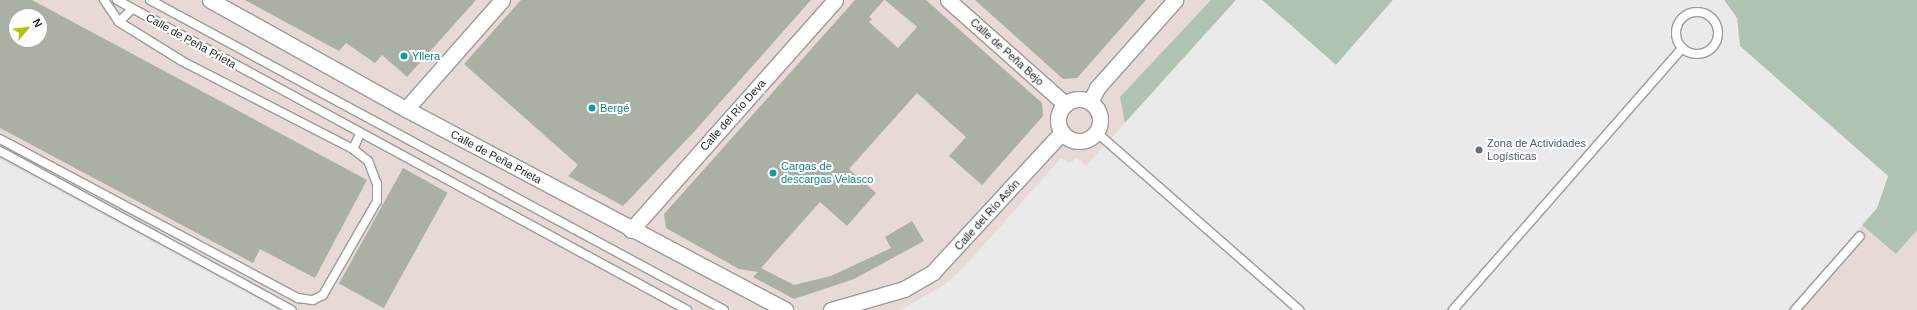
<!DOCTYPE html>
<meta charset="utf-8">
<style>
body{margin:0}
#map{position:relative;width:1917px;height:310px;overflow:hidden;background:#e7eee4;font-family:Arial,sans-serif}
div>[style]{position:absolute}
.industrial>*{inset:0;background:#e7dad6}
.construction>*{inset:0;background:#b0c2b1}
.parking>*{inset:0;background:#eaeaea}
.building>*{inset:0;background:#aab0a4;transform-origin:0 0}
.roads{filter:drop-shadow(1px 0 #9b9b9b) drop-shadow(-1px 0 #9b9b9b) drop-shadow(0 1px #9b9b9b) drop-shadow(0 -1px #9b9b9b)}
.lane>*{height:8px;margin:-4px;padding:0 4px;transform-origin:4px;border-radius:4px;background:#fff}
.lane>.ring{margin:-4px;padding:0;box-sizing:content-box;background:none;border:8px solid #fff;border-radius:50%}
.street>*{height:15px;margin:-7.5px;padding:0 7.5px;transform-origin:7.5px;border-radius:7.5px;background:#fff}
.street>.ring{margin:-7.5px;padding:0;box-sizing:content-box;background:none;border:15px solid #fff;border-radius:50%}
.dots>*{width:11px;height:11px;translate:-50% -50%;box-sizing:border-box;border:2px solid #fff;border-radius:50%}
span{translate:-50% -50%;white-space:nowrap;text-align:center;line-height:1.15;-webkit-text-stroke:4px #fff;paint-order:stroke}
.street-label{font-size:11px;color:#1e1e1e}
.culture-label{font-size:11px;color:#0d838f}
.left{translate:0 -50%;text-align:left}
.service-label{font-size:11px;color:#4e5e75}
.north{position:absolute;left:8px;top:8px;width:40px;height:40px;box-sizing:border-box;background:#fff;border:1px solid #a5a5a5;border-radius:50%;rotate:62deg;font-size:11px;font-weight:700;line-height:16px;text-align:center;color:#1e1e1e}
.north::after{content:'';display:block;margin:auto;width:14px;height:18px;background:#b7c209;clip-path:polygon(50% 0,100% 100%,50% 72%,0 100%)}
</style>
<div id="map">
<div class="industrial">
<div style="clip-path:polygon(evenodd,0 0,1917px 0,1917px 310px,0 310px,0 0,16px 16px,40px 16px,40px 40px,16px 40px,16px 16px)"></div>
</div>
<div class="construction">
<div style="clip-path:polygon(1211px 0,1236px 0,1125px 123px,1120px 97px)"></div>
<div style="clip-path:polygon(1262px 0,1393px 0,1336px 65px)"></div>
<div style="clip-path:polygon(1724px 0,1917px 0,1917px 230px,1896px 254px,1862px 225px,1877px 208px,1888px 176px,1739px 46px,1737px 18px)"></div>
</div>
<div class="parking">
<div style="clip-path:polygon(1236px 0,1262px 0,1336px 65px,1393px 0,1724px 0,1737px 18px,1740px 46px,1888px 176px,1877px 208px,1787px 310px,900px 310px,944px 285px,965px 266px,1061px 158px,1070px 163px,1077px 158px,1086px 166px)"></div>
<div style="clip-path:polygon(0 159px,278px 310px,0 310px)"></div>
</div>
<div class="building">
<div style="clip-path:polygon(evenodd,0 0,32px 0,367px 180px,315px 278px,260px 249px,253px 263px,0 128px,0 0,16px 16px,40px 16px,40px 40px,16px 40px,16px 16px)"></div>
<div style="clip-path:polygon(245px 0,476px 0,407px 77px,382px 55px,375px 63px,346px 43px,339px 51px)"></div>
<div style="clip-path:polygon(521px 0,811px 0,692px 134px,623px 206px,568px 176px,578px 165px,464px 64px)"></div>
<div style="clip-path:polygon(855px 0,884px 0,869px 17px,872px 19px,869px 22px,898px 48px,917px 27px,885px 0,926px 0,1042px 103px,1043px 116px,982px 185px,949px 156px,966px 137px,917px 93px,849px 169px,876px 193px,847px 226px,820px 202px,761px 268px,794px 285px,831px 276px,891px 248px,885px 237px,912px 221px,924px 241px,854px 279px,794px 299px,753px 277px,758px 272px,739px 269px,666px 228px,664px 214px)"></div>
<div style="clip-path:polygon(975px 0,1146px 0,1077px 78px,1063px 79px)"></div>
<div style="left:403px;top:168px;width:51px;height:132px;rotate:29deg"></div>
</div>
<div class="roads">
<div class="lane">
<div style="left:117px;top:0;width:649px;rotate:28.54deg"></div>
<div style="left:150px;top:0;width:652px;rotate:28.37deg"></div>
<div class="ring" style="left:1676px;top:12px;width:34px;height:34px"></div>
<div style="left:119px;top:22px;width:18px;rotate:-45deg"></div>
<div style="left:1096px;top:132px;width:270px;rotate:41.2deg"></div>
<div style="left:0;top:139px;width:338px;rotate:28.1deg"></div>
<div style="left:298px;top:298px;width:15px;rotate:8deg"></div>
<div style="left:313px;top:300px;width:11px;rotate:-27deg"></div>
<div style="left:323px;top:295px;width:108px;rotate:-60.1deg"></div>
<div style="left:377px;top:201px;width:17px;rotate:-90deg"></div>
<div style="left:377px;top:184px;width:25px;rotate:-111deg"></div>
<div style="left:368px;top:161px;width:19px;rotate:-141deg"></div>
<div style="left:353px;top:149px;width:192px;rotate:-152.8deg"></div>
<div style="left:182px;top:61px;width:74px;rotate:-148.2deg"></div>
<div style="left:119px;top:22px;width:27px;rotate:-124deg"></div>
<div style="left:353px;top:149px;width:17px;rotate:-65deg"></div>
<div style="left:0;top:151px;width:332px;rotate:28.6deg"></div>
<div style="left:1453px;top:310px;width:348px;rotate:-48.8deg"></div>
<div style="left:1795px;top:310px;width:98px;rotate:-48.7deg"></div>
</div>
<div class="street">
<div style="left:210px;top:0;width:224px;rotate:29.1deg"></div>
<div style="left:406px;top:109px;width:429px;rotate:27.9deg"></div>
<div style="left:948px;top:0;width:157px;rotate:41.6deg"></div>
<div class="ring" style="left:1058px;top:99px;width:27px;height:27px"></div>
<div style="left:1090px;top:102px;width:16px;rotate:-63deg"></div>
<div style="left:1097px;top:88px;width:118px;rotate:-48.4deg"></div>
<div style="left:406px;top:109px;width:145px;rotate:-48.6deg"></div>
<div style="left:631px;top:230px;width:307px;rotate:-48.4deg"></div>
<div style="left:831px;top:310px;width:76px;rotate:-16deg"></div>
<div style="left:904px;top:289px;width:34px;rotate:-30deg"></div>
<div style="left:933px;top:272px;width:190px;rotate:-47.3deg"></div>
</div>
</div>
<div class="dots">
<div style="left:404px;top:56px;background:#0f9aa8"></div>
<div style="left:592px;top:108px;background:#0f9aa8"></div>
<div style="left:1479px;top:150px;background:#5c6f8a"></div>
<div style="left:773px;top:173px;background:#0f9aa8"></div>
</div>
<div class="street-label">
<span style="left:191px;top:41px;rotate:29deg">Calle de Peña Prieta</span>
<span style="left:1007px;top:52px;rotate:42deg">Calle de Peña Bejo</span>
<span style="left:733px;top:115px;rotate:-48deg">Calle del Río Deva</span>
<span style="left:496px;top:157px;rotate:28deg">Calle de Peña Prieta</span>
<span style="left:987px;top:215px;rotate:-48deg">Calle del Río Asón</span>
</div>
<div class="culture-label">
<span class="left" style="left:412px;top:56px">Yllera</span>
<span class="left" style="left:600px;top:108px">Bergé</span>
<span class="left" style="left:781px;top:173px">Cargas de<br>descargas Velasco</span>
</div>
<div class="service-label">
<span class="left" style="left:1487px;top:150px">Zona de Actividades<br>Logísticas</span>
</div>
<div class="north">N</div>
</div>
